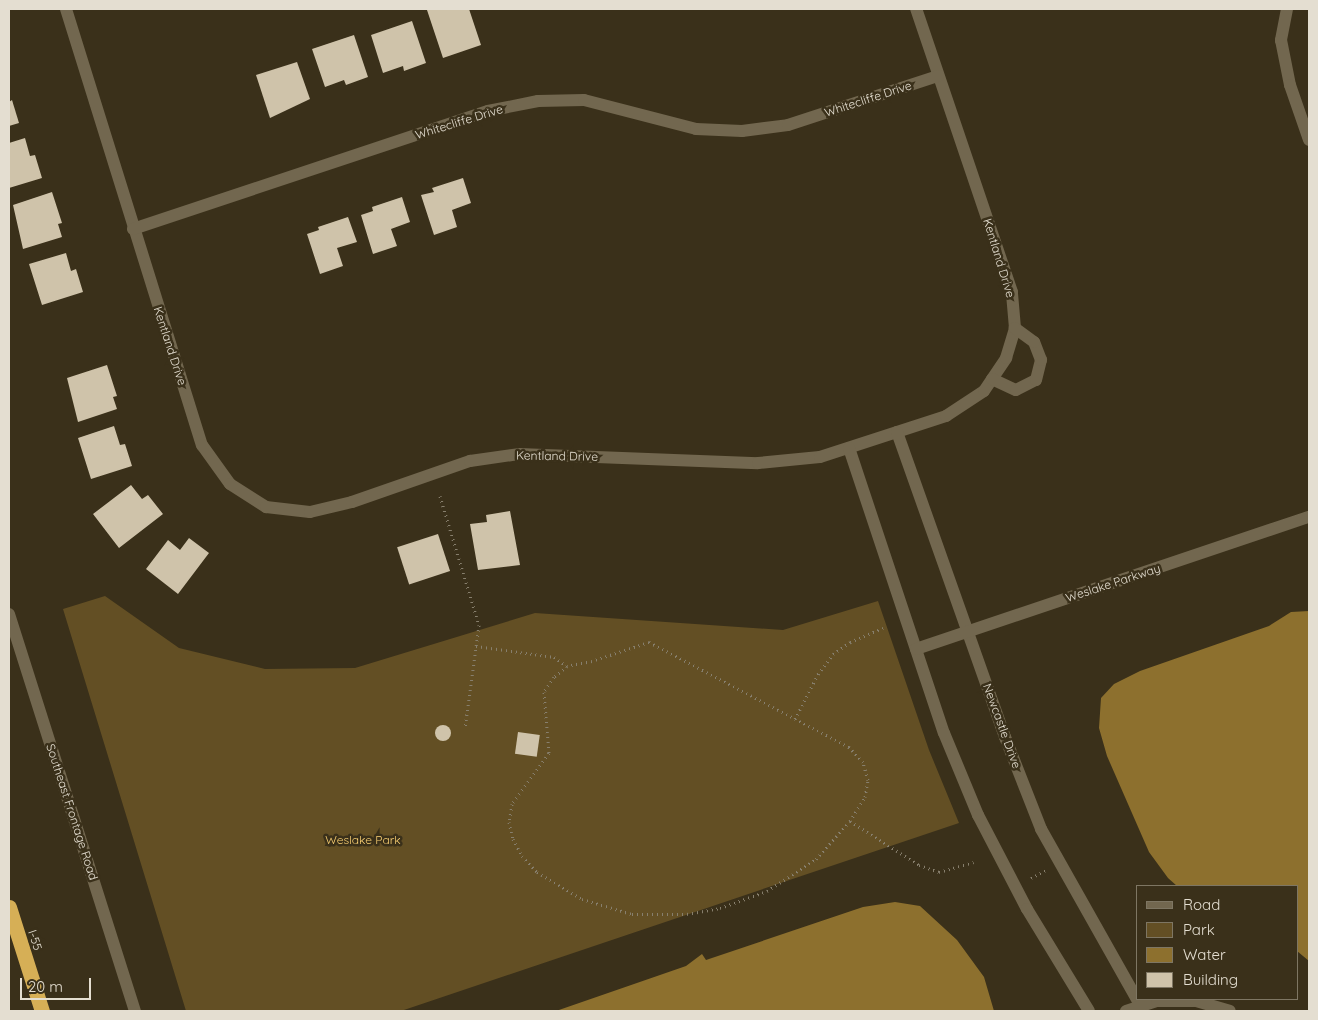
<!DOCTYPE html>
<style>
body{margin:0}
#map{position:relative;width:1318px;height:1020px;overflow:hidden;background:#3a301a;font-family:Quicksand,sans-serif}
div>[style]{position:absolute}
.green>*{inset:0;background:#634f24}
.water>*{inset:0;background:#8d702e}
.building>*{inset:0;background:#cfc3aa;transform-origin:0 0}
.round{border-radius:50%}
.path>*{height:3px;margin-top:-1.5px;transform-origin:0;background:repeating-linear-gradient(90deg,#877f6d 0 1px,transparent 0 5px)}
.minor>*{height:12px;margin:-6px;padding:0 6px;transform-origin:6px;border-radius:6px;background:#72674f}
.tertiary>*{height:12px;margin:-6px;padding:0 6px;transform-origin:6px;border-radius:6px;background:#72674f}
.motorway>*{height:15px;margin:-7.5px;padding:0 7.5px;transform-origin:7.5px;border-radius:7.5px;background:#d6af56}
span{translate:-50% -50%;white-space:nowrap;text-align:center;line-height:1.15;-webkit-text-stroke:5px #3a301a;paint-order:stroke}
.street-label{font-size:12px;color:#e4ded1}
.park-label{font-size:12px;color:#fad073}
.frame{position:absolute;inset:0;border:10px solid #e4ded1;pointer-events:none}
.legend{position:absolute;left:1136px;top:885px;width:162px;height:115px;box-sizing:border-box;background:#3a301a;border:1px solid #7e7663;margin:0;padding:6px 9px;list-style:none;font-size:15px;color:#e4ded1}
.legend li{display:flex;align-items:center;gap:10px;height:25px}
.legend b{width:25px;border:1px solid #7e7663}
.scale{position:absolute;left:20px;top:978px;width:71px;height:22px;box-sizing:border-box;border:2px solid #e4ded1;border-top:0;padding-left:6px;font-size:15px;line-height:18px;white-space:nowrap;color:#e4ded1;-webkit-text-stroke:4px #3a301a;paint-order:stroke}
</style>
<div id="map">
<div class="green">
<div style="clip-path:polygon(105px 596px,179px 648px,265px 669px,355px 668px,535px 613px,783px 630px,878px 601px,929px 750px,959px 823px,401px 1011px,186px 1011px,63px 609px)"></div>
</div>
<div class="water">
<div style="clip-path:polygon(1309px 611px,1309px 961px,1297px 951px,1297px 886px,1177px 886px,1168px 878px,1149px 852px,1107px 756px,1099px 728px,1101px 698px,1114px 684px,1140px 671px,1269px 626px,1291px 612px)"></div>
<div style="clip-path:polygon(895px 902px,920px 906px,957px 940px,984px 977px,994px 1011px,556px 1011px,686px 966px,702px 954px,706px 960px,863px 907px)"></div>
</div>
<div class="building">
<div style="clip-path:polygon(431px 9px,469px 9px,481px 45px,443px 58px,427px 10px)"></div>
<div style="clip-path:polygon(412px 21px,426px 63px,404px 71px,403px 66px,383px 73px,371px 35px)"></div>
<div style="clip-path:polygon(354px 35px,368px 77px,346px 85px,344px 80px,325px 87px,312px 49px)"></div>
<div style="clip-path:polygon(297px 62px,310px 99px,270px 118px,256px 75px)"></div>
<div style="clip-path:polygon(12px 100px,19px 123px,9px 126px,9px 102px)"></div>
<div style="clip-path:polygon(25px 138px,30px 156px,35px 155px,42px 178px,9px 188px,9px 143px)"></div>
<div style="clip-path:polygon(463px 178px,471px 203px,452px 210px,457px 227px,434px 235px,421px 195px,434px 192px,432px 188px)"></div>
<div style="clip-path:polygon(52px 192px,62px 223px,58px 224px,62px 237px,23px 249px,13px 205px)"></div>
<div style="clip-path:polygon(402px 197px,410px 222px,391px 229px,397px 246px,373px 254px,361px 215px,373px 211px,372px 207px)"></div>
<div style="clip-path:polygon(348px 217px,357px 242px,337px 248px,343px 266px,320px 274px,307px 234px,319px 230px,318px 227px)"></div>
<div style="clip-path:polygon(66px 253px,71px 271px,76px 269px,83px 292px,42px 305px,29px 264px)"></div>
<div style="clip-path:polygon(107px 365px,117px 396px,113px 397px,117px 409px,78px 422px,67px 378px)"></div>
<div style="clip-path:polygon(114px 426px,120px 445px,125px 444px,132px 466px,91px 479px,78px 438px)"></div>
<div style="clip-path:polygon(131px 485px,142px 499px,148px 495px,163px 514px,119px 548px,93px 514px)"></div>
<div style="clip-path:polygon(510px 511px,520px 565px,478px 570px,470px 524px,487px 522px,486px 515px)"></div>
<div style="left:438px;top:534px;width:39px;height:43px;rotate:72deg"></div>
<div style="clip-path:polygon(189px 538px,209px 553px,178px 594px,146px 569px,168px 540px,180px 550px)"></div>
<div class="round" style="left:435px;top:725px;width:16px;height:16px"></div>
<div style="left:518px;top:732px;width:22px;height:22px;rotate:8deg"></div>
</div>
<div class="path">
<div style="left:440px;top:496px;width:135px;rotate:73.2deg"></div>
<div style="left:479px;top:625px;width:104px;rotate:97.7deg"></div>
<div style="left:476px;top:646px;width:79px;rotate:8deg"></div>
<div style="left:554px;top:657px;width:16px;rotate:35deg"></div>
<div style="left:795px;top:719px;width:51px;rotate:-62.9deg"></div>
<div style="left:818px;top:674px;width:25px;rotate:-53deg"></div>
<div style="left:833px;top:654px;width:21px;rotate:-35deg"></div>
<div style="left:850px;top:642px;width:36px;rotate:-23deg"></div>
<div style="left:850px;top:821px;width:28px;rotate:-58deg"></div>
<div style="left:865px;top:797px;width:17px;rotate:-80deg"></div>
<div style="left:868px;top:780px;width:19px;rotate:-106deg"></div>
<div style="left:863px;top:762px;width:21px;rotate:-133deg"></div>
<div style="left:849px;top:747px;width:226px;rotate:-152.3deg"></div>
<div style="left:649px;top:642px;width:60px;rotate:161.6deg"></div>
<div style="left:592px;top:661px;width:25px;rotate:169deg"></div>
<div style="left:567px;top:666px;width:17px;rotate:140deg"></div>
<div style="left:554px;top:677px;width:18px;rotate:124deg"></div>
<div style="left:544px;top:692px;width:61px;rotate:85.3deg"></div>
<div style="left:549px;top:753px;width:63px;rotate:126deg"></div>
<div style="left:512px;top:804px;width:18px;rotate:99deg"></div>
<div style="left:509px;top:822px;width:17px;rotate:77deg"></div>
<div style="left:513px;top:839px;width:19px;rotate:62deg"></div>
<div style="left:522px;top:856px;width:22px;rotate:47deg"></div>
<div style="left:537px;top:872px;width:52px;rotate:31deg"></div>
<div style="left:582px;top:899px;width:52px;rotate:16.7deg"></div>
<div style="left:632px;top:914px;width:55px"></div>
<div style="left:687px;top:914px;width:34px;rotate:-10deg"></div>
<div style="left:720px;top:908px;width:50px;rotate:-19.9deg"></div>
<div style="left:767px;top:891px;width:59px;rotate:-33.1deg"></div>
<div style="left:816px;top:859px;width:51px;rotate:-48.2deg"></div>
<div style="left:850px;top:821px;width:82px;rotate:32.5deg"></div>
<div style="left:919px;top:865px;width:21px;rotate:19deg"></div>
<div style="left:939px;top:872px;width:36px;rotate:-16deg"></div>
<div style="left:1031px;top:878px;width:17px;rotate:-28deg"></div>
</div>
<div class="minor">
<div style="left:66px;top:9px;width:457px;rotate:72.7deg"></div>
<div style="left:202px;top:445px;width:48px;rotate:54.3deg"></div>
<div style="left:230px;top:484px;width:43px;rotate:32.6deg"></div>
<div style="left:266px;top:507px;width:44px;rotate:6.5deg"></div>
<div style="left:310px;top:512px;width:43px;rotate:-13.4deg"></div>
<div style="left:352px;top:502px;width:125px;rotate:-19.2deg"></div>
<div style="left:470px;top:461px;width:49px;rotate:-8.1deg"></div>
<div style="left:519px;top:454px;width:239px;rotate:2.2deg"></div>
<div style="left:758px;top:463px;width:62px;rotate:-5.5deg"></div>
<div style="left:820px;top:457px;width:133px;rotate:-18deg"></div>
<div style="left:946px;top:416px;width:45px;rotate:-33.3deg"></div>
<div style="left:984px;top:391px;width:40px;rotate:-56deg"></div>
<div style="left:1006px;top:358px;width:31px;rotate:-73deg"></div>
<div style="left:1015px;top:328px;width:36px;rotate:-95deg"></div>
<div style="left:1012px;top:292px;width:299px;rotate:-108.7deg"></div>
<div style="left:1287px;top:9px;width:32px;rotate:101deg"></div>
<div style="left:1281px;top:40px;width:46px;rotate:78.7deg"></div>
<div style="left:1290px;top:85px;width:58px;rotate:70.9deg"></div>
<div style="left:133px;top:229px;width:374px;rotate:-18.4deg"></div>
<div style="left:488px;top:111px;width:51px;rotate:-11.3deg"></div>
<div style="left:538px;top:101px;width:46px;rotate:-1.2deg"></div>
<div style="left:584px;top:100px;width:116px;rotate:14.5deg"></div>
<div style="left:696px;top:129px;width:46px;rotate:2.5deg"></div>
<div style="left:742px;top:131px;width:46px;rotate:-7.4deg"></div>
<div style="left:788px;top:125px;width:158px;rotate:-18.1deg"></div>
<div style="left:992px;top:379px;width:26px;rotate:25deg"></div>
<div style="left:1016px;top:390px;width:22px;rotate:-27deg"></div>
<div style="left:1036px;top:380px;width:21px;rotate:-76deg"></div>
<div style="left:1041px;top:360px;width:19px;rotate:-111deg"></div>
<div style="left:1034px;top:342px;width:24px;rotate:-144deg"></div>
<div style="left:897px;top:432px;width:324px;rotate:70.5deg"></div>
<div style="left:1005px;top:737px;width:99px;rotate:68.6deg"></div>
<div style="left:1041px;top:829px;width:202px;rotate:60.6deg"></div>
<div style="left:849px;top:448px;width:300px;rotate:71.6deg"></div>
<div style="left:944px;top:733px;width:89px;rotate:67.5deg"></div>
<div style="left:978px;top:815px;width:106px;rotate:62.5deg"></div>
<div style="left:1027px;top:909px;width:119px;rotate:58.7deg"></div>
<div style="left:916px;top:649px;width:415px;rotate:-18.6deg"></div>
<div style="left:1126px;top:1011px;width:33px;rotate:-18deg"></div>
<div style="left:1157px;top:1001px;width:39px"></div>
<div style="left:1196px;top:1001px;width:35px;rotate:16deg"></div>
</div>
<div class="tertiary">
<div style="left:9px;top:614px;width:417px;rotate:72.4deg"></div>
</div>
<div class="motorway">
<div style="left:9px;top:907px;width:109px;rotate:72.4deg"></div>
</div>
<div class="street-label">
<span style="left:868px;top:99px;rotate:-18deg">Whitecliffe Drive</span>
<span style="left:459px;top:122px;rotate:-17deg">Whitecliffe Drive</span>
<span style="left:999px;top:258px;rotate:73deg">Kentland Drive</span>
<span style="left:170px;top:346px;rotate:72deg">Kentland Drive</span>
<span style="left:557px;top:456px;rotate:1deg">Kentland Drive</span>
<span style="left:1113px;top:583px;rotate:-18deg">Weslake Parkway</span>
<span style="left:1002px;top:726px;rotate:70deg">Newcastle Drive</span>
<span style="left:72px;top:812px;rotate:72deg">Southeast Frontage Road</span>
<span style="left:35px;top:940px;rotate:72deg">I-55</span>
</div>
<div class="park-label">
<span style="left:363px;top:840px">Weslake Park</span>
</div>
<div class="frame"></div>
<ul class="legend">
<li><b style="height:6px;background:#72674f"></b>Road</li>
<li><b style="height:14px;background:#634f24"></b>Park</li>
<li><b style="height:14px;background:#8d702e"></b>Water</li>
<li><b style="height:14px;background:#cfc3aa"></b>Building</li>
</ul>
<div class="scale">20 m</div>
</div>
